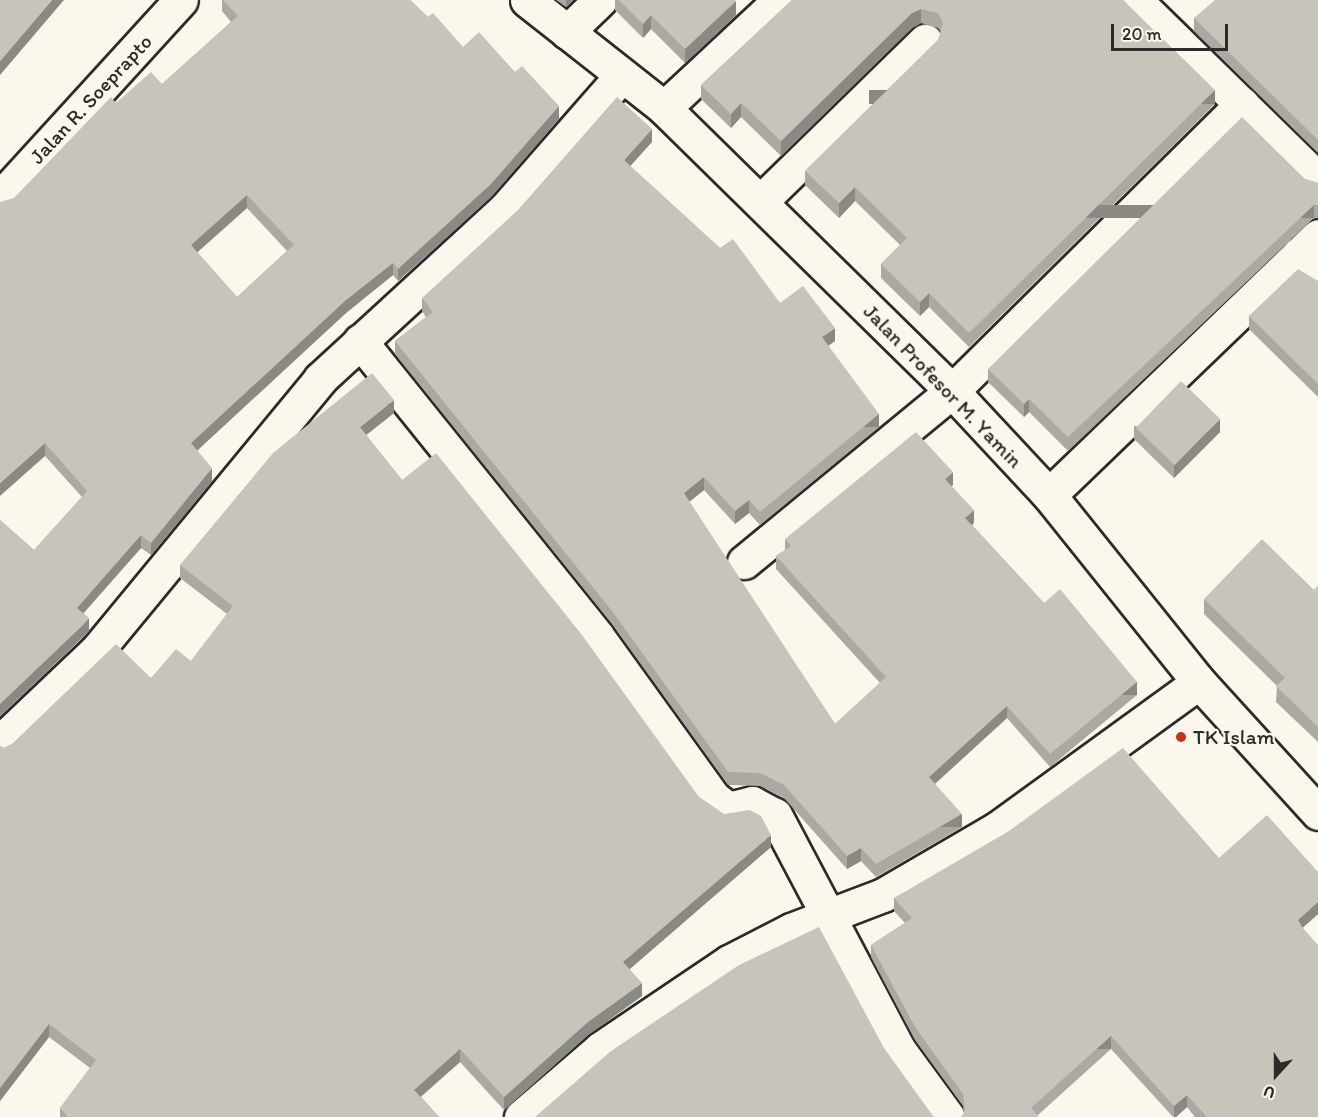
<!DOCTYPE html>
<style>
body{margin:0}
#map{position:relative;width:1318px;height:1117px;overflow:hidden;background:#fbf7ec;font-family:Itim,sans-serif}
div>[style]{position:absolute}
.roads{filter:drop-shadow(2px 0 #2b2b2b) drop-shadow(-2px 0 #2b2b2b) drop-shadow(0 2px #2b2b2b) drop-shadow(0 -2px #2b2b2b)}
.minor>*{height:33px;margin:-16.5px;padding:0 16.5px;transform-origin:16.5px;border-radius:16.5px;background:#fbf7ec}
.major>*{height:33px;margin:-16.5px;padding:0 16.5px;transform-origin:16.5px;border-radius:16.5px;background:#fbf7ec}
.wall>*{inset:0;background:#aba9a2}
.shaded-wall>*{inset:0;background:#8b8984;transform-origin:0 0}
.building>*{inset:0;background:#c7c4bc;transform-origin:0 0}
.dots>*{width:16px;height:16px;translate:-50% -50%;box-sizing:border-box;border:3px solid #fbf7ec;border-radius:50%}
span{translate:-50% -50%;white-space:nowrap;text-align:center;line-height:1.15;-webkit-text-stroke:4.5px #fbf7ec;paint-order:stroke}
.street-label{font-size:21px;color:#2b2b2b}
.poi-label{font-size:21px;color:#2b2b2b}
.left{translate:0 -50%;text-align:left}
.north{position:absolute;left:1246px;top:1045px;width:60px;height:60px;-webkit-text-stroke:4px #fbf7ec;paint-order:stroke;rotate:201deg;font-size:16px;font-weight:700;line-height:24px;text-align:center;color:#2b2b2b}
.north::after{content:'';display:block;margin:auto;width:21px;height:27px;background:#2b2b2b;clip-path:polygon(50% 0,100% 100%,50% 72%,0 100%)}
.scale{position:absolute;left:1111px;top:24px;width:117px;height:27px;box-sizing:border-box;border:3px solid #2b2b2b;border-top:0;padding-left:8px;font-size:18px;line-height:21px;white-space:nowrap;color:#2b2b2b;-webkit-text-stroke:4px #fbf7ec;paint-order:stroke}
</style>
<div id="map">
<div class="roads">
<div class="minor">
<div style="left:1135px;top:0;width:256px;rotate:44.4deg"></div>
<div style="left:567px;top:32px;width:46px;rotate:-44.1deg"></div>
<div style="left:664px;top:108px;width:158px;rotate:-43deg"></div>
<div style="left:760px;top:202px;width:231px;rotate:-44.3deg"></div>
<div style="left:1299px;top:254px;width:30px;rotate:50deg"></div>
<div style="left:360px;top:341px;width:378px;rotate:51.2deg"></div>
<div style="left:597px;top:636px;width:200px;rotate:54.2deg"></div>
<div style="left:714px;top:798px;width:18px;rotate:38deg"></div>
<div style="left:728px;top:809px;width:25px;rotate:-14deg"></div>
<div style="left:752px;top:803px;width:26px;rotate:28deg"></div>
<div style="left:775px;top:815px;width:266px;rotate:62.2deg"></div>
<div style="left:899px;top:1050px;width:83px;rotate:53.8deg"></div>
<div style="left:1049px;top:495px;width:373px;rotate:-43.9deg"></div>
<div style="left:744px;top:562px;width:269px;rotate:-39.4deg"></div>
<div style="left:952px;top:391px;width:408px;rotate:-44.7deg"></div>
<div style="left:0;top:742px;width:134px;rotate:-43.5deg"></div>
<div style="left:97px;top:650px;width:351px;rotate:-50.5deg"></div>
<div style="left:320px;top:379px;width:250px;rotate:-42.6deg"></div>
<div style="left:504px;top:210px;width:179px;rotate:-48.8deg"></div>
<div style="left:521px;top:1117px;width:104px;rotate:-40.7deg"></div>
<div style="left:600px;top:1049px;width:156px;rotate:-34deg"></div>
<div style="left:729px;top:962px;width:70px;rotate:-27.3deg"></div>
<div style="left:791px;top:930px;width:98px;rotate:-20.8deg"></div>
<div style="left:883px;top:895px;width:133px;rotate:-30.2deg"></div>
<div style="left:998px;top:828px;width:248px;rotate:-36deg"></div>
</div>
<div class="major">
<div style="left:527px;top:0;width:174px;rotate:38.2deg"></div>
<div style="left:664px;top:108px;width:404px;rotate:44.5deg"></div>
<div style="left:952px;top:391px;width:142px;rotate:47deg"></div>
<div style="left:1049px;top:495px;width:240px;rotate:51.3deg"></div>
<div style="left:1199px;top:682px;width:177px;rotate:47.7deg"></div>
<div style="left:0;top:198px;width:268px;rotate:-47.6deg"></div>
</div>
</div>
<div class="wall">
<div style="clip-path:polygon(evenodd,222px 0,410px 0,428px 17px,463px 47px,515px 72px,559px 119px,491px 197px,398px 281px,393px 275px,346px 313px,197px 451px,212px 481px,151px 555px,141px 548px,84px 613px,89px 631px,83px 637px,0 716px,0 520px,34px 550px,82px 497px,45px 456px,14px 198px,116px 103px,162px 84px,231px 22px,222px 11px,222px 0,247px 208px,287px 251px,237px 297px,197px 252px,247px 208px)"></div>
<div style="clip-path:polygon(556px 0,573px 0,566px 7px)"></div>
<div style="clip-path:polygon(615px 0,735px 0,736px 15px,685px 63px,651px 29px,643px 38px,615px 10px)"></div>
<div style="clip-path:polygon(792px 0,1123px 0,1215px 104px,969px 347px,929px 307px,920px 316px,881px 278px,881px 264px,900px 245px,855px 201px,839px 218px,805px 185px,805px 171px,938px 40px,941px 32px,938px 28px,921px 23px,912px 28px,781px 156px,741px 117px,731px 128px,701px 99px,701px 85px)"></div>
<div style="clip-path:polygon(1318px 0,1318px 153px,1194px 31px,1194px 18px)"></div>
<div style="clip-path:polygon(652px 142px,630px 166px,780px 303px,835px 341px,828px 346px,879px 427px,760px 525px,749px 513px,735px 524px,704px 490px,689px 502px,835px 724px,880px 683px,776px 569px,776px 556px,785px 550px,785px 539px,953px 485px,951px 486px,974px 523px,972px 525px,1044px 603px,1137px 695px,1050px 767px,1007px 718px,935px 784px,962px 827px,876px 877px,861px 861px,847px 869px,784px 798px,760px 786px,728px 785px,612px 624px,395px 354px,395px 341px,426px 317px,422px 311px,422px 298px)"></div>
<div style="clip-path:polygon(1305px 179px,1318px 183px,1318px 218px,1314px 218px,1068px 451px,1029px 412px,1024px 417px,988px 382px,988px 369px)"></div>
<div style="clip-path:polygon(1318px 281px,1318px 397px,1249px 329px,1249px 316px)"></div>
<div style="clip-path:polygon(394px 413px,366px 435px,402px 480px,699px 797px,771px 847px,629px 969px,642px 996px,588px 1035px,504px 1110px,460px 1062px,421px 1097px,439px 1117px,60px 1117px,60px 1108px,90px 1068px,49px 1037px,0 1101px,0 746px,4px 748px,151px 678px,191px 661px,227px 614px,180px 578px,180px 565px)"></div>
<div style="clip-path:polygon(1134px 426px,1220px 432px,1174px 478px,1134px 439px)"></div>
<div style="clip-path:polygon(1318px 586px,1318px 742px,1276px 702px,1277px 686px,1204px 614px,1204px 599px,1314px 590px)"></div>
<div style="clip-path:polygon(1219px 858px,1318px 872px,1318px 914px,1302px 928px,1318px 1117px,1195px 1117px,1187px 1107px,1176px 1117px,1173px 1117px,1111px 1049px,1038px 1115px,964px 1113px,963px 1106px,915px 1040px,871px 957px,871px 945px,905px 923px,894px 911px,894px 898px)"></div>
</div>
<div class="shaded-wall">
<div style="clip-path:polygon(52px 0,64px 0,0 75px,0 61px)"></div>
<div style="clip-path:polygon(566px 0,573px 0,566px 7px)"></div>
<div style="clip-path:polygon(736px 1px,736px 15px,685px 63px,685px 49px)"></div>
<div style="clip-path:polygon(921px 9px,921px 23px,912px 28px,781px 156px,781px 141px,912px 13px)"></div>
<div style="clip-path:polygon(651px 15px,651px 29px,643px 38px,643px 24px)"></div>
<div style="left:1215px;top:90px;width:14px;height:346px;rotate:90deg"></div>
<div style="clip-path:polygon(741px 103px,741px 117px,731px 128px,731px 114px)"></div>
<div style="clip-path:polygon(559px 106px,559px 119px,491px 197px,398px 281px,398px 269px)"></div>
<div style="clip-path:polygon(652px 129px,652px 142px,624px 173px,624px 160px)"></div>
<div style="clip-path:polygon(855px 187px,855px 201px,839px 218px,839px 203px)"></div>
<div style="clip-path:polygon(247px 195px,247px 208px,191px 258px,191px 245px)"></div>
<div style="left:1314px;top:205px;width:13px;height:338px;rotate:90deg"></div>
<div style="clip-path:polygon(393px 263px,393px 275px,346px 313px,191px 456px,191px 443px,346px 300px)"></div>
<div style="clip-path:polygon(929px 293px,929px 307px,920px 316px,920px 302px)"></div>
<div style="clip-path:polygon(835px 328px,835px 341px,822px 350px,822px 337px)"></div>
<div style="clip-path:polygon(1029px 399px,1029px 412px,1024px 417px,1024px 404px)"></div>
<div style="clip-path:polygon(394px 400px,394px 413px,360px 440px,360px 427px)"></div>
<div style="left:879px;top:414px;width:13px;height:154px;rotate:90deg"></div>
<div style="clip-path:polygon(1220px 419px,1220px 432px,1174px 478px,1174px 465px)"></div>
<div style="clip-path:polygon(45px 443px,45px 456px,0 496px,0 483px)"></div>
<div style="clip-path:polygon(212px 468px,212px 481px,151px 555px,151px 543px)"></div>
<div style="clip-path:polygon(953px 472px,953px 485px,945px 492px,945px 479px)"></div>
<div style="clip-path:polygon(704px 477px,704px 490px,684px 506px,684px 493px)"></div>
<div style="clip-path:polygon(749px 500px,749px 513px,735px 524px,735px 511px)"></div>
<div style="clip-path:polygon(974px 510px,974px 523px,965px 531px,965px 518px)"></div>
<div style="clip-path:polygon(141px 535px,141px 548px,77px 620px,77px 608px)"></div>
<div style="clip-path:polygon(89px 618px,89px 631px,83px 637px,0 716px,0 704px)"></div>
<div style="left:1137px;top:682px;width:13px;height:113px;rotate:90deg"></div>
<div style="clip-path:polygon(1007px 706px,1007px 718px,929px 789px,929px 777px)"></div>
<div style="left:962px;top:814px;width:13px;height:99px;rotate:90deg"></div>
<div style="clip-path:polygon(771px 835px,771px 847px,623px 975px,623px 962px)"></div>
<div style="clip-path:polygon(861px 848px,861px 861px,847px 869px,847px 856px)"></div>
<div style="clip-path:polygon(1318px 902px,1318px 914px,1298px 932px,1298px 920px)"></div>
<div style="clip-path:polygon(642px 983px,642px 996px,588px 1035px,504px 1110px,504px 1097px,588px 1022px)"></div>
<div style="clip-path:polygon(49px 1024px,49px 1037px,0 1101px,0 1088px)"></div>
<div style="left:1111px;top:1036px;width:13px;height:108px;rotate:90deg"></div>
<div style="clip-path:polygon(460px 1049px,460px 1062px,414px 1102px,414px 1090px)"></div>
<div style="clip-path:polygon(1187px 1095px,1187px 1107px,1176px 1117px,1174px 1117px,1174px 1106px)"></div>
</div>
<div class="building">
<div style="clip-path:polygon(0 0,52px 0,0 61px)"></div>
<div style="clip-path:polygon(evenodd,223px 0,410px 0,428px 17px,433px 13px,463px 47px,479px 32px,515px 72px,522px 66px,559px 106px,491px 184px,398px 269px,393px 263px,346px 300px,191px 443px,212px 468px,151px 543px,141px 535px,77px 608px,89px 618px,83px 625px,0 704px,0 520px,34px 550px,87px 491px,45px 443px,0 483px,0 202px,14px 198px,111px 97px,116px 103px,151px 72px,162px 84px,238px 16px,223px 0,247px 195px,294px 245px,237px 297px,191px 245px,247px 195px)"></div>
<div style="clip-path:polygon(619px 0,735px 0,736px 1px,685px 49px,651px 15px,643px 24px)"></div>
<div style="clip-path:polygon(792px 0,1123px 0,1215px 90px,969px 333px,929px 293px,920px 302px,881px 264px,907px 238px,855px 187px,839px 203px,805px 171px,938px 40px,943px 23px,938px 13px,921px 9px,912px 13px,781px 141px,741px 103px,731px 114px,701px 85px)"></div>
<div style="clip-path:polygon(1215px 0,1318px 0,1318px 140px,1194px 18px)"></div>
<div style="clip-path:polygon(617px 97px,652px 129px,624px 160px,720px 248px,733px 239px,780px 303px,803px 286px,835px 328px,822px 337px,879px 414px,760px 512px,749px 500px,735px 511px,704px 477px,684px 493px,835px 724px,886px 677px,776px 556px,791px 546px,785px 539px,916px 432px,953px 472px,945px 479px,974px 510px,965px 518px,1044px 603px,1060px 589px,1137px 682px,1050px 754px,1007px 706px,929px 777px,962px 814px,876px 864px,861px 848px,847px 856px,784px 785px,760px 773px,728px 772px,612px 611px,395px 341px,433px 312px,422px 298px,518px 210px)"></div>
<div style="clip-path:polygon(1242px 117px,1305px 179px,1318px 183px,1318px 205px,1314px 205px,1068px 437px,1029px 399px,1024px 404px,988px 369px)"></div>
<div style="clip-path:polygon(1298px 269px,1318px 281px,1318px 384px,1249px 316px)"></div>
<div style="clip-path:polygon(372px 373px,394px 400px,360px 427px,402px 480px,436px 453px,582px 635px,699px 797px,724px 814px,750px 810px,761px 816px,771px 835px,623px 962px,642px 983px,588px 1022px,504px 1097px,460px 1049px,414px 1090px,439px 1117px,68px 1117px,60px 1108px,96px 1060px,49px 1024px,0 1088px,0 746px,4px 748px,13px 743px,116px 644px,151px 678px,176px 649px,191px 661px,233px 606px,180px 565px,273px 453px)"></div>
<div style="left:1181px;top:381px;width:54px;height:65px;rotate:44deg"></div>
<div style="clip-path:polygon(1262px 539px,1314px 590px,1318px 586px,1318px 727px,1276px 686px,1285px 678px,1204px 599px)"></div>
<div style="clip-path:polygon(1123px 748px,1219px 858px,1267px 815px,1318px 872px,1318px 902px,1298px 920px,1302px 927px,1318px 945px,1318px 1117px,1207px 1117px,1187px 1095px,1174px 1106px,1111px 1036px,1031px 1108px,1039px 1117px,961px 1117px,965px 1111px,963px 1094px,915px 1027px,871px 945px,912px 918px,894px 898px,1009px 831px)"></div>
<div style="clip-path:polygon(819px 927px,884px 1048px,933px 1116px,936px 1117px,535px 1117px,611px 1051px,739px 965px)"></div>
</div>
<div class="dots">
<div style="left:1181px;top:737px;background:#c8321e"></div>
</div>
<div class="street-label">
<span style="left:91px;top:99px;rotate:-47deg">Jalan R. Soeprapto</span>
<span style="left:943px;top:386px;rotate:46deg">Jalan Profesor M. Yamin</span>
</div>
<div class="poi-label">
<span class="left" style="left:1193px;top:737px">TK Islam</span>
</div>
<div class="north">U</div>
<div class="scale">20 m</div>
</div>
